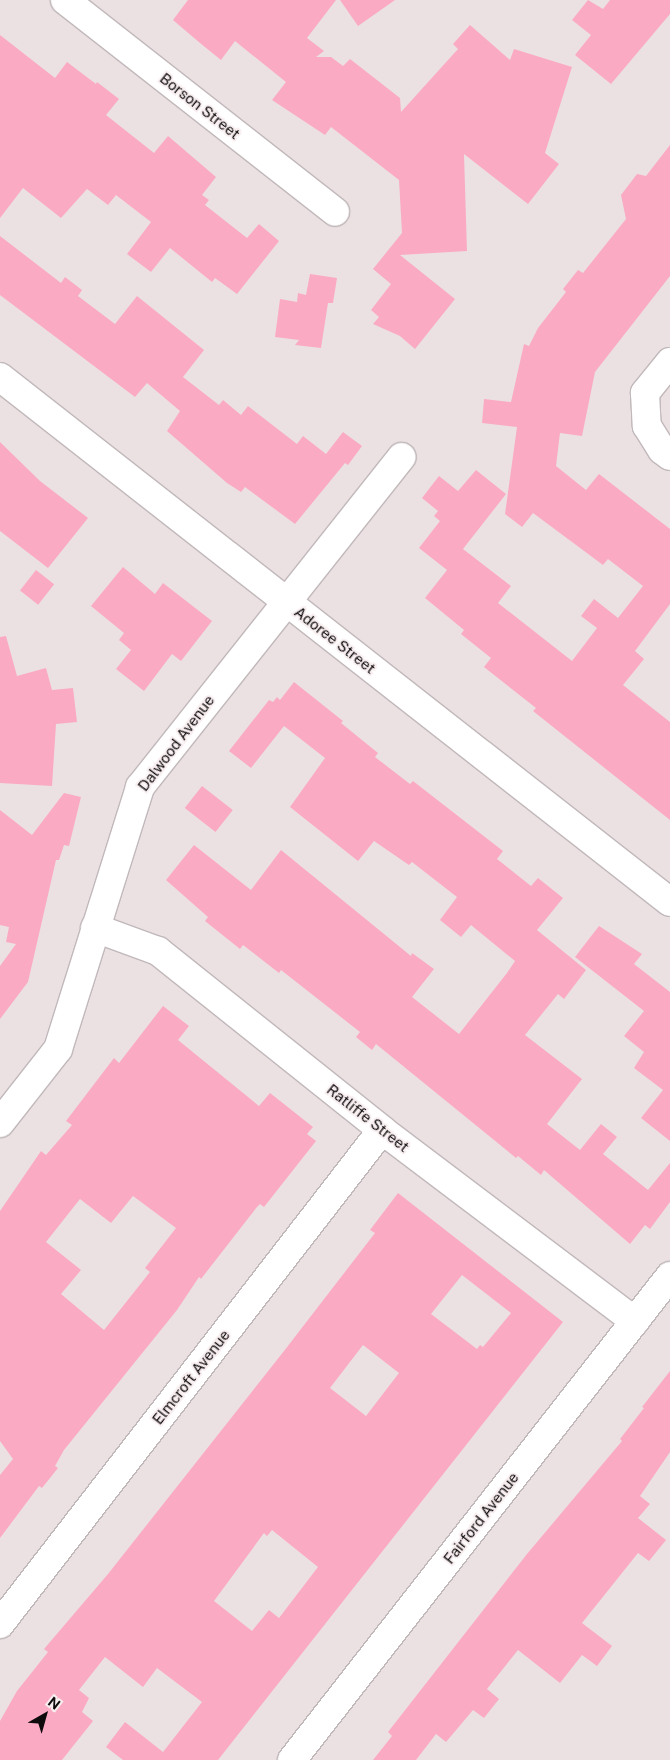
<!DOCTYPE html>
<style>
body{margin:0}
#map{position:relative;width:670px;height:1760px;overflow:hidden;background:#ebe1e3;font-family:"Public Sans",sans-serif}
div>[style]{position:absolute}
.building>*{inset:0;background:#fbaac3;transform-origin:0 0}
.roads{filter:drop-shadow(1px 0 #c1b8ba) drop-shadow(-1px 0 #c1b8ba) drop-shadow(0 1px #c1b8ba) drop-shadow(0 -1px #c1b8ba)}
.minor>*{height:28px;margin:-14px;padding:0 14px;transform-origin:14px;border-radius:14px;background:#fff}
.tertiary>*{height:28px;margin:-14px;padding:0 14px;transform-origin:14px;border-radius:14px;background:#fff}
span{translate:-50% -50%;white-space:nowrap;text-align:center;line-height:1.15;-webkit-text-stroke:4px #f8eef0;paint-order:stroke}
.street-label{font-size:15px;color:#0e0b0c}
.north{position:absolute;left:20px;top:1690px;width:50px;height:50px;-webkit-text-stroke:4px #f8eef0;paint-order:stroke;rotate:38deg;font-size:14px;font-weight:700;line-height:20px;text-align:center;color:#0e0b0c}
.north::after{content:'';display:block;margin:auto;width:18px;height:22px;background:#0e0b0c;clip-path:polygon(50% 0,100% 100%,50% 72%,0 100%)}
</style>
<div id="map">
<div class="building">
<div style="clip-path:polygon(188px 0,336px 0,307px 38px,324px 51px,316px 57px,331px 57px,343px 66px,350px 59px,400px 98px,401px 112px,458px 49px,453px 44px,470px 25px,510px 60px,514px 49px,572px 67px,545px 153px,559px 164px,528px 204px,464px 154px,467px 251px,400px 255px,455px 299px,415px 349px,400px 336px,373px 324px,379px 317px,371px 310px,391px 284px,373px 269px,402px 233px,399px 180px,331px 127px,325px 135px,272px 100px,286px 82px,235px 41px,221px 60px,200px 43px,173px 20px)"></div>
<div style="clip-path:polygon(340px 0,395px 0,358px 26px)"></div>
<div style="clip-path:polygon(588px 0,603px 9px,610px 0,670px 0,670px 14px,611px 84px,575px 55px,591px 35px,572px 20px)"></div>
<div style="clip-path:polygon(0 35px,55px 78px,67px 62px,96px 84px,97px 82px,119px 99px,106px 115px,154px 153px,168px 136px,216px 177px,202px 195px,209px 200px,205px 205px,247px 238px,259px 224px,279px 241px,237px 294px,215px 278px,212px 282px,170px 248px,151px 272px,127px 254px,151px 222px,116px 195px,108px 205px,87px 189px,61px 218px,23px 188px,0 218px)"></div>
<div style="clip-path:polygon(670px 145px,670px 276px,595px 372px,582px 436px,560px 433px,556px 466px,586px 490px,599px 474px,670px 529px,670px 604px,635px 651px,644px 659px,623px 685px,670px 722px,670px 820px,533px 711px,536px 708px,484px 667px,491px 658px,461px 634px,464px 630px,425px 598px,447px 570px,419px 548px,440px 521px,434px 516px,438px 511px,422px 498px,439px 476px,458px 491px,476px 470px,506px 494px,463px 549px,511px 586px,498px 603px,572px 661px,597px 628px,581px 616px,594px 599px,618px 618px,643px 586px,608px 559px,603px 565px,533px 513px,522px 527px,505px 514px,517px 427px,482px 423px,484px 399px,511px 402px,524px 344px,529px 346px,538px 328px,566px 292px,563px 289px,578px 270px,583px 273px,626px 219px,621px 195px,637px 174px,646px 176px)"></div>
<div style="clip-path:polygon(0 236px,61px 283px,65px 277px,82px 290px,78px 296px,115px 324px,137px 296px,204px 350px,183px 377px,219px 405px,223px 400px,241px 415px,248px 406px,297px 444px,303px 436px,326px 454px,343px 432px,362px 446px,348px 465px,345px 463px,295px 524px,245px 487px,241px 492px,227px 483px,167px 431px,180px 411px,147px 383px,135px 397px,0 295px)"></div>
<div style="clip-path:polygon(310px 274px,337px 278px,333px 303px,328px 303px,321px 348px,295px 345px,299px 340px,275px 337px,280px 299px,297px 302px,298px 293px,306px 295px)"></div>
<div style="clip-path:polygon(0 442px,40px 481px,88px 518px,48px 568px,0 531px)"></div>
<div style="clip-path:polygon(123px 567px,155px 594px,163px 583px,212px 621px,181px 661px,172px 654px,144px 691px,116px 669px,131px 650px,119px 640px,124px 633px,91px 606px)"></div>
<div style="left:36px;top:570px;width:23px;height:26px;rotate:38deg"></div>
<div style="clip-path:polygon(6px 636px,17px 676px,46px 668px,52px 690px,73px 688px,77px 722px,56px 724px,52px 786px,0 783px,0 637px)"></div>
<div style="clip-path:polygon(294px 682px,343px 721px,341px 723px,378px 753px,375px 757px,410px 784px,413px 781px,503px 851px,497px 859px,531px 886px,538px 878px,563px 898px,537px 930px,586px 970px,564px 999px,558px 994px,525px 1035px,582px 1079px,547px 1124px,580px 1150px,601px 1124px,617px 1137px,603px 1154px,648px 1190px,670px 1163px,670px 1202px,650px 1229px,645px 1225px,630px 1244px,544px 1170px,541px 1175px,518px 1156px,516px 1158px,376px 1044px,372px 1050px,356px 1037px,360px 1032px,281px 970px,279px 973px,243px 945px,240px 949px,205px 921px,208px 917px,166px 880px,194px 845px,251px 890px,281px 850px,411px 956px,412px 953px,434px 969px,412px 997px,459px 1034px,507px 973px,515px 961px,471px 925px,461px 937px,440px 920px,457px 897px,412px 862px,409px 865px,374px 841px,358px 861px,290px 807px,325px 758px,284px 726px,251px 768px,229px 751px,269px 700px,273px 702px,277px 697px,280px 700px)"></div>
<div style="left:202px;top:786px;width:39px;height:28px;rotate:38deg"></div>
<div style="clip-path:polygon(64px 793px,81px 797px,69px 846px,64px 845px,59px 860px,56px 860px,28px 982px,0 1019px,0 966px,16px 944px,6px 942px,9px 927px,0 925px,0 810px,32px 835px)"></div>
<div style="clip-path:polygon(599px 926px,642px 954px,634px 964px,670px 992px,670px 1141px,641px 1118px,663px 1090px,634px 1068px,644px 1052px,624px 1036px,644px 1011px,575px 957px)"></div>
<div style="clip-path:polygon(evenodd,163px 1006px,189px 1026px,178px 1040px,259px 1106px,270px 1093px,313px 1127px,307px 1134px,316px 1141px,264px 1207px,260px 1204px,257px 1207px,201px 1279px,199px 1277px,177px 1310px,64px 1450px,55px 1466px,58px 1468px,42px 1488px,39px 1486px,0 1538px,0 1475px,13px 1459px,0 1441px,0 1211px,41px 1151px,46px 1155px,72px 1125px,66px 1121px,114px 1058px,119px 1063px,163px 1006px,133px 1196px,176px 1228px,145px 1268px,150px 1272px,104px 1330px,61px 1294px,81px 1270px,46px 1242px,80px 1199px,111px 1223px,133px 1196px)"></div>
<div style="clip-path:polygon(evenodd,398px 1193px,563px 1322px,218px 1760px,123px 1760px,106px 1747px,125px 1722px,163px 1752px,202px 1702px,157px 1668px,143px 1687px,105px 1657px,79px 1690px,89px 1698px,82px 1712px,93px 1721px,62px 1760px,0 1760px,0 1721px,17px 1691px,48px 1652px,44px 1649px,108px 1574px,284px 1351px,375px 1233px,370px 1230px,398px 1193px,462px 1275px,511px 1313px,483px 1347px,480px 1345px,477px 1349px,431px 1314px,462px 1275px,398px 1193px,363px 1345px,399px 1373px,366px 1416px,330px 1388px,363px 1345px,398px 1193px,272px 1530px,318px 1567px,279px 1618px,269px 1610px,252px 1631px,214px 1601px,264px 1533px,267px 1536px,272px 1530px)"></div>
<div style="clip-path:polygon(670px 1371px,670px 1452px,640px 1496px,650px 1504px,638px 1518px,666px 1540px,649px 1561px,638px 1553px,582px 1623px,612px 1646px,597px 1666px,582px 1655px,560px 1683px,518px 1650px,487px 1689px,499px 1699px,484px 1718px,473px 1710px,446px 1742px,436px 1734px,416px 1760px,373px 1760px,392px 1736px,388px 1732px,527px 1554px,622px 1441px,620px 1439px,644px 1408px,642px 1407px)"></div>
</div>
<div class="roads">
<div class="minor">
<div style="left:65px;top:0;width:343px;rotate:38.1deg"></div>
<div style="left:670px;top:362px;width:40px;rotate:129deg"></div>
<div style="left:645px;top:393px;width:33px;rotate:87deg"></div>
<div style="left:647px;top:426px;width:28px;rotate:58deg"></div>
<div style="left:662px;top:450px;width:10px;rotate:37deg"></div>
<div style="left:0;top:377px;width:851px;rotate:38.08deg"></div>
<div style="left:95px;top:928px;width:67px;rotate:20.1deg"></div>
<div style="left:158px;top:951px;width:287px;rotate:38.6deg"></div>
<div style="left:382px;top:1130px;width:317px;rotate:37.1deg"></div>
<div style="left:0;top:1123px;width:94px;rotate:-51.9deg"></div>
<div style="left:58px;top:1049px;width:275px;rotate:-72.6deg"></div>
<div style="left:140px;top:787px;width:421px;rotate:-51.6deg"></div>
<div style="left:0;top:1624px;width:624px;rotate:-52.29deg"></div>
</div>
<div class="tertiary">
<div style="left:292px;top:1760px;width:614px;rotate:-52.01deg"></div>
</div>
</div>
<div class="street-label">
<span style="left:200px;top:106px;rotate:38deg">Borson Street</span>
<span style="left:335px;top:640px;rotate:38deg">Adoree Street</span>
<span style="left:176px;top:743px;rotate:-53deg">Dalwood Avenue</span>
<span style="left:368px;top:1118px;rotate:38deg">Ratliffe Street</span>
<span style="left:191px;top:1377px;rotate:-52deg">Elmcroft Avenue</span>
<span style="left:481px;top:1518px;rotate:-52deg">Fairford Avenue</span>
</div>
<div class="north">N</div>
</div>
